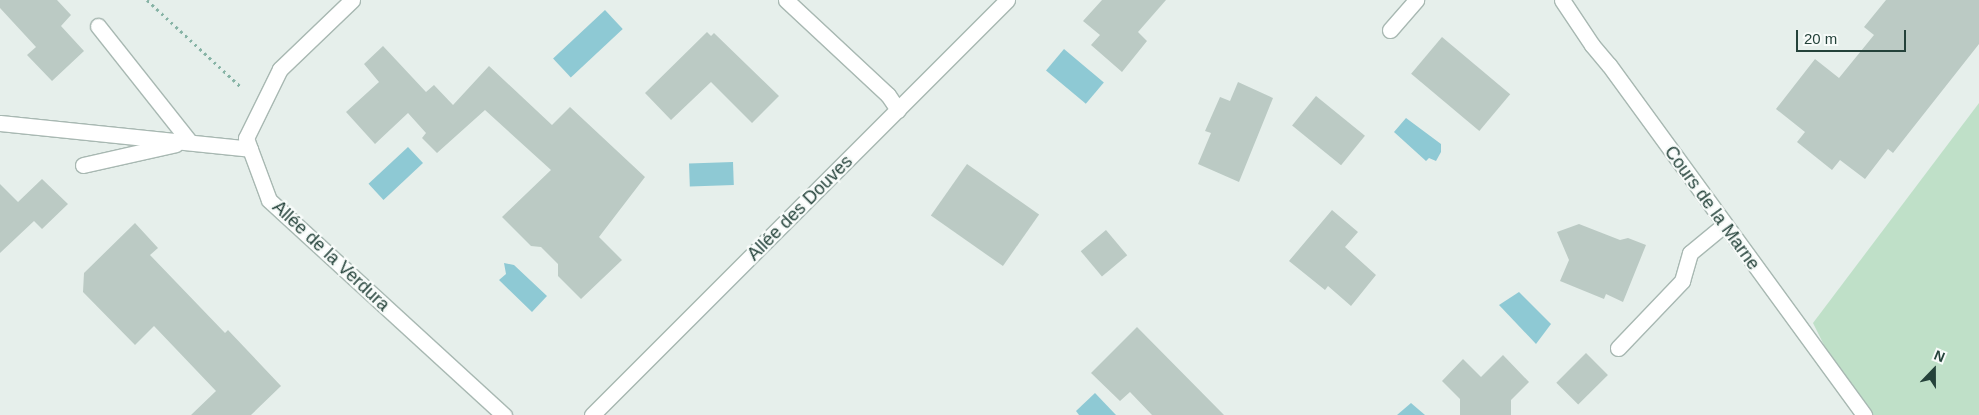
<!DOCTYPE html>
<meta charset="utf-8">
<style>
body{margin:0}
#map{position:relative;width:1979px;height:415px;overflow:hidden;background:#e6efeb;font-family:Arial,sans-serif}
div>[style]{position:absolute}
.green>*{inset:0;background:#bfe0c8}
.water>*{inset:0;background:#8ec9d4;transform-origin:0 0}
.building>*{inset:0;background:#bbcac4;transform-origin:0 0}
.path>*{height:3px;margin-top:-1.5px;transform-origin:0;background:repeating-linear-gradient(90deg,#86b3a5 0 2.5px,transparent 0 6.5px)}
.roads{filter:drop-shadow(1px 0 #a8b8b2) drop-shadow(-1px 0 #a8b8b2) drop-shadow(0 1px #a8b8b2) drop-shadow(0 -1px #a8b8b2)}
.lane>*{height:15px;margin:-7.5px;padding:0 7.5px;transform-origin:7.5px;border-radius:7.5px;background:#fff}
.street>*{height:15px;margin:-7.5px;padding:0 7.5px;transform-origin:7.5px;border-radius:7.5px;background:#fff}
span{translate:-50% -50%;white-space:nowrap;text-align:center;line-height:1.15;-webkit-text-stroke:4.5px #f7fbf9;paint-order:stroke}
.street-label{font-size:18px;color:#24423a}
.north{position:absolute;left:1909px;top:345px;width:50px;height:50px;-webkit-text-stroke:4px #f7fbf9;paint-order:stroke;rotate:22deg;font-size:14px;font-weight:700;line-height:20px;text-align:center;color:#24423a}
.north::after{content:'';display:block;margin:auto;width:18px;height:22px;background:#24423a;clip-path:polygon(50% 0,100% 100%,50% 72%,0 100%)}
.scale{position:absolute;left:1796px;top:30px;width:110px;height:22px;box-sizing:border-box;border:2px solid #24423a;border-top:0;padding-left:6px;font-size:15px;line-height:18px;white-space:nowrap;color:#24423a;-webkit-text-stroke:4px #f7fbf9;paint-order:stroke}
</style>
<div id="map">
<div class="green">
<div style="clip-path:polygon(1979px 103px,1979px 415px,1859px 415px,1813px 323px)"></div>
</div>
<div class="water">
<div style="left:605px;top:10px;width:26px;height:71px;rotate:47deg"></div>
<div style="left:1064px;top:49px;width:52px;height:28px;rotate:40deg"></div>
<div style="clip-path:polygon(1406px 118px,1441px 144px,1441px 152px,1436px 161px,1429px 158px,1426px 161px,1394px 132px)"></div>
<div style="left:408px;top:147px;width:22px;height:54px;rotate:47deg"></div>
<div style="left:733px;top:162px;width:23px;height:44px;rotate:88deg"></div>
<div style="clip-path:polygon(504px 263px,514px 265px,547px 296px,532px 312px,499px 280px,506px 274px)"></div>
<div style="clip-path:polygon(1519px 292px,1551px 324px,1536px 344px,1499px 305px)"></div>
<div style="clip-path:polygon(1095px 393px,1116px 415px,1079px 415px,1076px 411px)"></div>
<div style="clip-path:polygon(1411px 403px,1425px 415px,1397px 415px)"></div>
</div>
<div class="building">
<div style="clip-path:polygon(0 0,57px 0,71px 15px,61px 26px,84px 51px,52px 81px,27px 55px,36px 47px,0 8px)"></div>
<div style="clip-path:polygon(1102px 0,1166px 0,1138px 32px,1147px 41px,1122px 72px,1091px 45px,1100px 35px,1083px 21px)"></div>
<div style="clip-path:polygon(1886px 0,1979px 0,1979px 44px,1893px 153px,1888px 149px,1865px 179px,1840px 160px,1832px 170px,1797px 142px,1805px 132px,1776px 109px,1815px 59px,1839px 78px,1874px 35px,1864px 27px)"></div>
<div style="clip-path:polygon(707px 32px,711px 36px,714px 33px,779px 96px,752px 123px,711px 82px,671px 120px,645px 93px)"></div>
<div style="left:1442px;top:37px;width:89px;height:48px;rotate:40deg"></div>
<div style="clip-path:polygon(383px 46px,426px 92px,434px 85px,453px 105px,489px 66px,552px 125px,570px 107px,645px 177px,599px 237px,622px 260px,581px 299px,558px 276px,558px 264px,541px 247px,531px 246px,502px 217px,551px 170px,485px 110px,437px 153px,422px 138px,426px 133px,408px 113px,375px 144px,346px 112px,379px 82px,364px 64px)"></div>
<div style="clip-path:polygon(1238px 82px,1273px 98px,1239px 182px,1198px 164px,1211px 133px,1205px 131px,1220px 97px,1230px 101px)"></div>
<div style="left:1316px;top:96px;width:63px;height:38px;rotate:39deg"></div>
<div style="left:967px;top:164px;width:88px;height:63px;rotate:35deg"></div>
<div style="clip-path:polygon(42px 179px,68px 204px,42px 229px,34px 221px,0 253px,0 184px,18px 202px)"></div>
<div style="clip-path:polygon(1332px 210px,1358px 232px,1345px 247px,1376px 275px,1351px 306px,1328px 286px,1325px 290px,1289px 261px)"></div>
<div style="clip-path:polygon(135px 223px,158px 248px,150px 255px,225px 333px,228px 330px,281px 386px,251px 415px,191px 415px,216px 391px,154px 326px,135px 345px,83px 292px,84px 273px)"></div>
<div style="clip-path:polygon(1579px 224px,1620px 240px,1628px 238px,1646px 245px,1623px 302px,1606px 294px,1604px 299px,1560px 281px,1569px 260px,1557px 232px)"></div>
<div style="left:1106px;top:230px;width:33px;height:33px;rotate:50deg"></div>
<div style="clip-path:polygon(1137px 327px,1224px 415px,1152px 415px,1130px 392px,1120px 401px,1091px 373px)"></div>
<div style="left:1586px;top:353px;width:31px;height:42px;rotate:45deg"></div>
<div style="clip-path:polygon(1503px 355px,1529px 382px,1511px 400px,1511px 415px,1460px 415px,1460px 399px,1442px 381px,1463px 359px,1481px 377px)"></div>
</div>
<div class="path">
<div style="left:147px;top:0;width:128px;rotate:42.8deg"></div>
</div>
<div class="roads">
<div class="lane">
<div style="left:98px;top:26px;width:148px;rotate:51.6deg"></div>
<div style="left:1390px;top:30px;width:40px;rotate:-49deg"></div>
<div style="left:0;top:123px;width:251px;rotate:5.9deg"></div>
<div style="left:83px;top:165px;width:95px;rotate:-12.7deg"></div>
<div style="left:1618px;top:348px;width:93px;rotate:-46.3deg"></div>
<div style="left:1682px;top:281px;width:29px;rotate:-74deg"></div>
<div style="left:1690px;top:253px;width:44px;rotate:-39.5deg"></div>
</div>
<div class="street">
<div style="left:352px;top:0;width:100px;rotate:136.2deg"></div>
<div style="left:280px;top:69px;width:77px;rotate:116.2deg"></div>
<div style="left:246px;top:138px;width:12px;rotate:70deg"></div>
<div style="left:250px;top:149px;width:54px;rotate:69.6deg"></div>
<div style="left:269px;top:200px;width:319px;rotate:42.5deg"></div>
<div style="left:786px;top:0;width:139px;rotate:43deg"></div>
<div style="left:888px;top:95px;width:18px;rotate:56deg"></div>
<div style="left:1562px;top:0;width:54px;rotate:56.3deg"></div>
<div style="left:1592px;top:45px;width:26px;rotate:50deg"></div>
<div style="left:1609px;top:65px;width:433px;rotate:53.9deg"></div>
<div style="left:592px;top:415px;width:587px;rotate:-45deg"></div>
</div>
</div>
<div class="street-label">
<span style="left:800px;top:208px;rotate:-45deg">Allée des Douves</span>
<span style="left:1712px;top:208px;rotate:54deg">Cours de la Marne</span>
<span style="left:331px;top:256px;rotate:43deg">Allée de la Verdura</span>
</div>
<div class="north">N</div>
<div class="scale">20 m</div>
</div>
